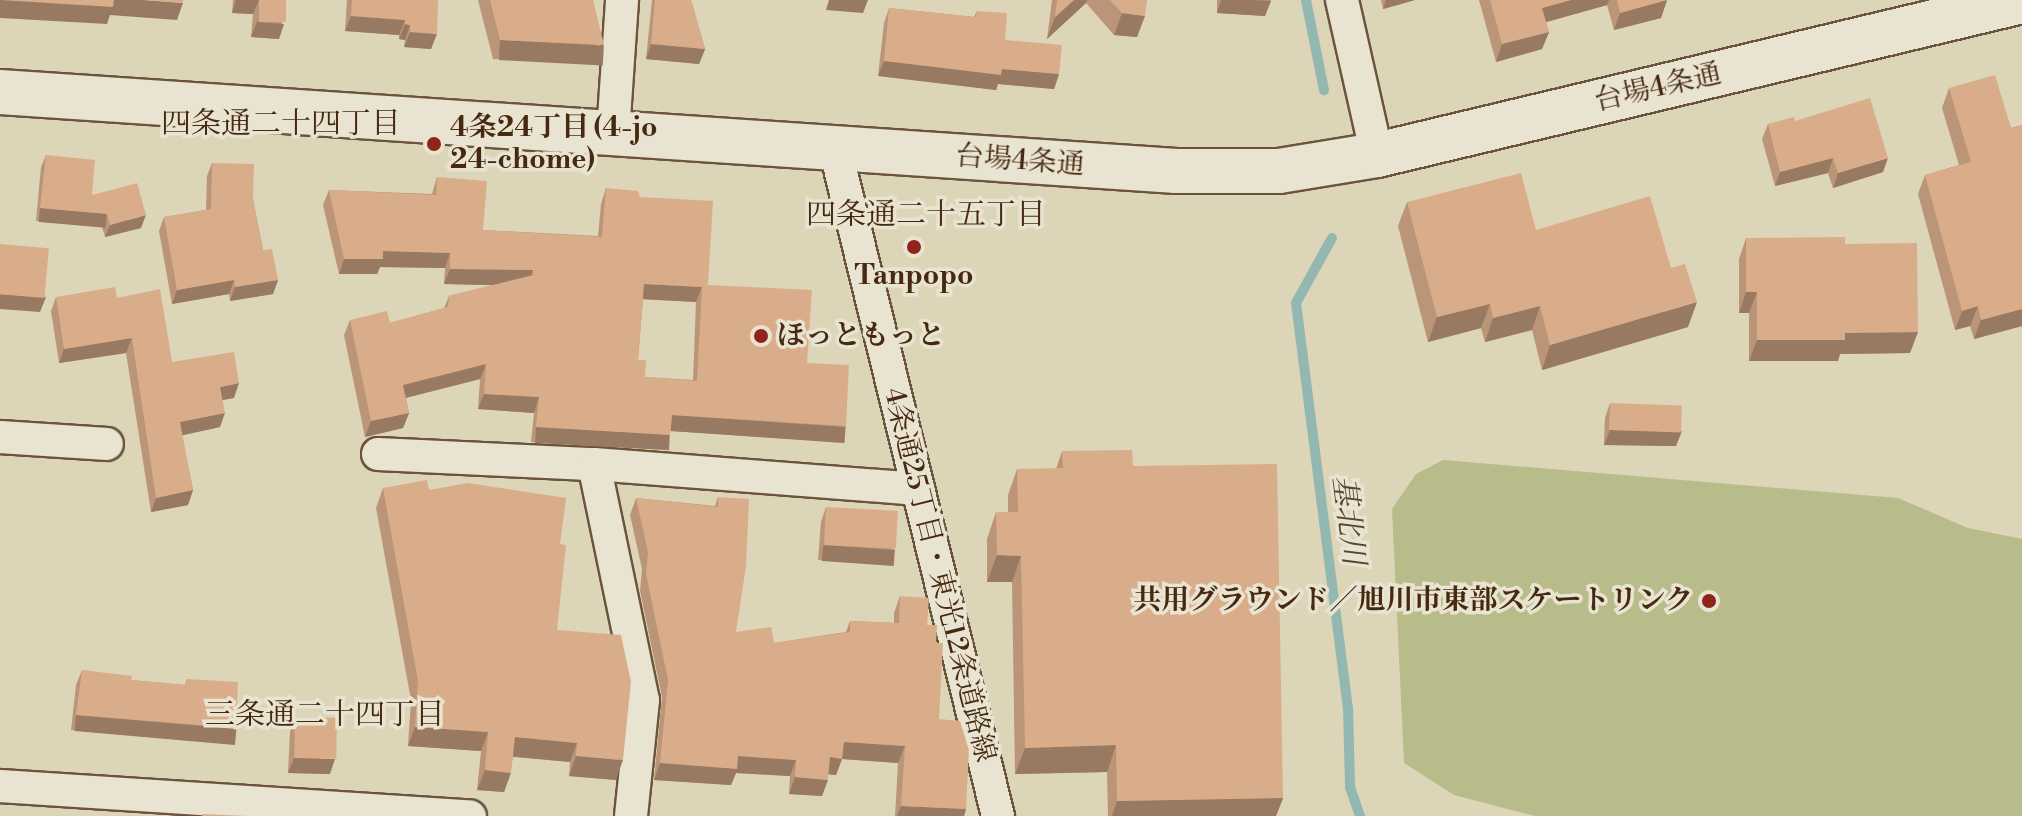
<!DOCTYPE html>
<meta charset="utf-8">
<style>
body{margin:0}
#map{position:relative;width:2022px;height:816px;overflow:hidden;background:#ddd5b8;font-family:"Libre Bodoni","Noto Serif JP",serif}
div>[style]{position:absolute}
.green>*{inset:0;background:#b7bc8a}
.stream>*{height:10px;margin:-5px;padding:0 5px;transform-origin:5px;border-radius:5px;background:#93b8b1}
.roads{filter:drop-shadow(2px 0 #6c543c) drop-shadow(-2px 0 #6c543c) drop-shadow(0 2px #6c543c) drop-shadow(0 -2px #6c543c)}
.street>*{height:32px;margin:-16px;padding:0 16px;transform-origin:16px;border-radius:16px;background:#e9e4d1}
.secondary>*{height:44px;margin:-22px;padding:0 22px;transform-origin:22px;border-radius:22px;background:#e9e4d1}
.wall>*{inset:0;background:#bb9577}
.shaded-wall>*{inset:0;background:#987961;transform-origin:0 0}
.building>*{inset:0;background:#d9ad8a;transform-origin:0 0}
.dots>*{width:22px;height:22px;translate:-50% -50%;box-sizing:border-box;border:4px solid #e9e4d1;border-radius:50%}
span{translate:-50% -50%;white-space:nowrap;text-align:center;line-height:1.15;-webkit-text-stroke:7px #e9e4d1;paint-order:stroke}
.street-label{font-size:28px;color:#472912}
.poi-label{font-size:28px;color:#472912;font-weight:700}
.left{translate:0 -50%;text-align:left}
.right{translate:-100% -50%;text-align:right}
.neighbourhood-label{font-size:30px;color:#472912}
.water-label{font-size:30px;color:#564632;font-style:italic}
</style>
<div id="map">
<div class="green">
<div style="clip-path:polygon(1443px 460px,1898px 498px,1968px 528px,2022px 539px,2022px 816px,1535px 816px,1454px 795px,1404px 763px,1392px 509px,1416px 474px)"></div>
</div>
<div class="stream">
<div style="left:1306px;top:0;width:92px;rotate:78.7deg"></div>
<div style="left:1332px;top:238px;width:74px;rotate:119deg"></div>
<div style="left:1296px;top:303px;width:408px;rotate:82.7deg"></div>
<div style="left:1348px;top:708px;width:79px;rotate:88.5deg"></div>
<div style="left:1350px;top:787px;width:31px;rotate:71deg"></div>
</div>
<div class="roads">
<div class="street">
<div style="left:1342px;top:0;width:159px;rotate:77.3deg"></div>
<div style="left:613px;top:133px;width:133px;rotate:-86.1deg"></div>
<div style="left:835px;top:148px;width:688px;rotate:76.29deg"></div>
<div style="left:0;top:437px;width:107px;rotate:3.7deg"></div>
<div style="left:378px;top:454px;width:216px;rotate:2.7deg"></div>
<div style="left:594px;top:464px;width:325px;rotate:4.4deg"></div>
<div style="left:594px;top:464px;width:241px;rotate:78.3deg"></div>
<div style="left:643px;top:700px;width:117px;rotate:95.9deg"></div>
<div style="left:0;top:786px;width:471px;rotate:3.7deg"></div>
</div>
<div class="secondary">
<div style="left:0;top:92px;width:1179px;rotate:3.84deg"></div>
<div style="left:1176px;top:171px;width:103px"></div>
<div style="left:1279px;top:171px;width:99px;rotate:-9.3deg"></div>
<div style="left:1377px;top:155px;width:663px;rotate:-13.43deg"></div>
</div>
</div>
<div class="wall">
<div style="clip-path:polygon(233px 0,286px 0,279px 39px,251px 37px,253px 14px,232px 13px)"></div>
<div style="clip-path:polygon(347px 0,438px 0,431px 49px,404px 47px,405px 40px,399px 39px,399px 35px,345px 31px)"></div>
<div style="clip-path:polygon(478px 0,593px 0,597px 64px,493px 59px)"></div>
<div style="clip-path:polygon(652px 0,691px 0,705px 49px,699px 64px,646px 59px)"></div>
<div style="clip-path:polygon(1052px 0,1147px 0,1137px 37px,1114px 35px,1086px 3px,1047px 39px)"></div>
<div style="clip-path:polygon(1217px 0,1271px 0,1265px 16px,1217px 13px)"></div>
<div style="clip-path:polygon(1381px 0,1415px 0,1383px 9px)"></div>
<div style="clip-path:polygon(1479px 0,1667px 0,1661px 18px,1614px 30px,1607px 5px,1546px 22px,1549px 32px,1542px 49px,1496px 62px)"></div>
<div style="clip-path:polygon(889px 8px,974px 17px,977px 11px,1005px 40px,1059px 74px,1054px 89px,998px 84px,996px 90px,878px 76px,884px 23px)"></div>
<div style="clip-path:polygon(1949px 88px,2011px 128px,2022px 125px,2022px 326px,1974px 339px,1970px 326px,1955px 330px,1918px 194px,1925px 175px,1959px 165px,1942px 108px)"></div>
<div style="clip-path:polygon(1795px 121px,1883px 172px,1833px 188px,1828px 173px,1775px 186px,1762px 139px,1768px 124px)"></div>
<div style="clip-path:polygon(46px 155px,92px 195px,141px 228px,105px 237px,102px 227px,36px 221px,41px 167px)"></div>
<div style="clip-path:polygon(212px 163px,253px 199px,263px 250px,278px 280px,273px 294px,230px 301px,229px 294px,172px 304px,159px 231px,164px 217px,206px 210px,207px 176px)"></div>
<div style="clip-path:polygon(evenodd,437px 177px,483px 230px,598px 236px,601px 204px,606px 188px,640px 197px,708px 285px,807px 363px,846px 426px,840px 442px,670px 431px,665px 450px,531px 442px,534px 413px,478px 409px,480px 379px,406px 398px,409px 413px,403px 428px,365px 437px,344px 335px,350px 320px,390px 323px,444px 308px,449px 296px,493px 285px,444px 284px,445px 268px,380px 267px,377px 274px,339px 274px,323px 205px,329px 190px,432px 194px,437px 177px,643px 299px,696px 302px,693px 380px,645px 377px,638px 360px,643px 299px)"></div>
<div style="clip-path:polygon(1407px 202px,1536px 230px,1688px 327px,1542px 370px,1532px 330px,1485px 342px,1481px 328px,1428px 342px,1398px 226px)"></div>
<div style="clip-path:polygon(1746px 238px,1845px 244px,1910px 353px,1840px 354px,1838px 361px,1749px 361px,1749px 313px,1739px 313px,1739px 259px)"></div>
<div style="clip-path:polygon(56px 297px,117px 298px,172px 362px,234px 398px,223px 400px,220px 427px,182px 435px,193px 490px,188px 505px,151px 512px,126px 353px,59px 363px,51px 311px)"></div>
<div style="clip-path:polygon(1610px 403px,1676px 446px,1604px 445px,1605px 418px)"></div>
<div style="clip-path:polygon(1062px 451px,1133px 466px,1283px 798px,1276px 816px,1108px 816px,1107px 772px,1015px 774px,1012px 582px,987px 582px,987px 539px,996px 512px,1008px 512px,1008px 495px,1017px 469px,1056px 469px)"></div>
<div style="clip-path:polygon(383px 488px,429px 490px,560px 544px,557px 630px,616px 780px,569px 776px,570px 762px,513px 757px,504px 792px,477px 790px,481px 751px,408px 746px,411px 700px,376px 508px)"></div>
<div style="clip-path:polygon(718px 497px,736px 632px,774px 643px,846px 632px,850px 621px,894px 623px,894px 613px,900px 596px,927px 625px,936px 643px,939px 719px,966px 809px,964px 816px,895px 816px,898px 763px,842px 759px,836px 775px,828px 774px,822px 796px,789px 794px,790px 776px,736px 773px,731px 785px,654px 780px,662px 697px,640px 591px,642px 569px,630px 515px,636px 498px,715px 506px)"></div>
<div style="clip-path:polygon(826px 507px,895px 550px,889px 565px,818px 560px,821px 522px)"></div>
<div style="clip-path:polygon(82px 670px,131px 680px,185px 685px,187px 679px,230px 743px,71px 730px,76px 685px)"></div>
<div style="clip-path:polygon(295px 717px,330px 774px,288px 773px,290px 732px)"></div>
</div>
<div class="shaded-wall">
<div style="clip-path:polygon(0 0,144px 0,183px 3px,177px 20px,110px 15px,107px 24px,0 18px)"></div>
<div style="clip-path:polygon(236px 0,259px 0,253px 14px,232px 13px)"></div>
<div style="clip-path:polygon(829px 0,868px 0,863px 13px,826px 10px)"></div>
<div style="clip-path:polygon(1074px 0,1087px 0,1086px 3px,1047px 39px,1055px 17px)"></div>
<div style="clip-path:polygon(1221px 0,1252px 0,1271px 1px,1265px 16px,1217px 13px)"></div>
<div style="clip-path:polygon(1386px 0,1415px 0,1383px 9px)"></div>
<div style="clip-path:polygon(1571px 0,1609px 0,1607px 5px,1536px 25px,1542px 8px)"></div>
<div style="clip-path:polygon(1667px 0,1661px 18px,1614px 30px,1620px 13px)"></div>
<div style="clip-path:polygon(1122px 13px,1145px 16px,1137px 37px,1114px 35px)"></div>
<div style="clip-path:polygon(351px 16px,405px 20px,399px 35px,345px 31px)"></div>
<div style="clip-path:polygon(257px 22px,284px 24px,279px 39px,251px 37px)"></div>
<div style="clip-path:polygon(405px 24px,410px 25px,405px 40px,399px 39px)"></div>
<div style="clip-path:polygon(410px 32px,437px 34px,431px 49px,404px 47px)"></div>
<div style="clip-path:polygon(1549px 32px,1542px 49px,1496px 62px,1502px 44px)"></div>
<div style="left:500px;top:40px;width:104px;height:20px;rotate:3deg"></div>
<div style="clip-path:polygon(651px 44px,705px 49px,699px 64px,646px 59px)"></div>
<div style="clip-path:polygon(884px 61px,1002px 69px,1059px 74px,1054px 89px,998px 84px,996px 90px,878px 76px)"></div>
<div style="clip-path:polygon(1833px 158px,1828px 173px,1775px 186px,1780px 172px)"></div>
<div style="clip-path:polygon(1888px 158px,1883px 172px,1833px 188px,1838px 173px)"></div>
<div style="left:40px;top:208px;width:67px;height:14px;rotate:5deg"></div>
<div style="clip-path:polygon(146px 215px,141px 228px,105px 237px,110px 225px)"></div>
<div style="clip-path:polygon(383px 251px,450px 253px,445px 268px,380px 267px,377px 274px,339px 274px,344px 259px)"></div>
<div style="clip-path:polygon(450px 269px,533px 270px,527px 286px,444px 284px)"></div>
<div style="clip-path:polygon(234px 280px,229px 294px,172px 304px,177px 290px)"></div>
<div style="clip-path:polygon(278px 280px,273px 294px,230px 301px,235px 287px)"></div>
<div style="clip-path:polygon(644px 284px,702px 287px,696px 302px,639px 299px)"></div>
<div style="clip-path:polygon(1746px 292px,1757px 292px,1749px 313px,1739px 313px)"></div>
<div style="clip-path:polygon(0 294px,46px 297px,40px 312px,0 309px)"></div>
<div style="clip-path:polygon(1697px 302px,1688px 327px,1542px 370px,1550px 345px)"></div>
<div style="clip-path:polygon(1490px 304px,1481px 328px,1428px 342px,1437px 317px)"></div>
<div style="clip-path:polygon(1540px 306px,1532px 330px,1485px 342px,1493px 318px)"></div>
<div style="clip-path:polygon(1978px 306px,1970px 326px,1955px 330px,1962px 311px)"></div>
<div style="clip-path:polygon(2022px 309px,2022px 326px,1974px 339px,1981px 320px)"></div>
<div style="clip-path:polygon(1918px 332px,1910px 353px,1840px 354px,1838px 361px,1749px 361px,1757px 340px,1845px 333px)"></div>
<div style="clip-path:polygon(132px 338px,126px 353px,59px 363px,64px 349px)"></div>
<div style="clip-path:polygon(486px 364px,480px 379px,397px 400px,403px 385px)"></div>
<div style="clip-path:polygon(239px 383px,234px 398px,215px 401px,220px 387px)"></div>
<div style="clip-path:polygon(484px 394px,539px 397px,534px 413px,478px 409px)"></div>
<div style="clip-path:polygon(225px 413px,220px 427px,175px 437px,180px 422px)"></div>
<div style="clip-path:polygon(409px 413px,403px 428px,365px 437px,371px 421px)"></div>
<div style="left:672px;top:415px;width:174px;height:16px;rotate:4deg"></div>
<div style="left:536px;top:427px;width:134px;height:16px;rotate:3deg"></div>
<div style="clip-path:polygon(1610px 430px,1682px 431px,1676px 446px,1604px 445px)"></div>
<div style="clip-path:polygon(193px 490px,188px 505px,151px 512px,156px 498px)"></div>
<div style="left:823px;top:545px;width:72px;height:16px;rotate:4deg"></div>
<div style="clip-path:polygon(997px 555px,1021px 556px,1012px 582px,987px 582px)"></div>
<div style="left:76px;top:715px;width:161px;height:16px;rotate:5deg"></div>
<div style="clip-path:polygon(415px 727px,488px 732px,481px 751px,408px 746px)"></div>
<div style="clip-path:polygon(515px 737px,577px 743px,570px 762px,508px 756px)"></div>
<div style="clip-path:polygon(844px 742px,905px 746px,898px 763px,842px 759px,836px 775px,824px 774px,830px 757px)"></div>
<div style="clip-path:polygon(1116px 745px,1107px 772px,1015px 774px,1025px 748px)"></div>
<div style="clip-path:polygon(576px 756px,623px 760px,616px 780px,569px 776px)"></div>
<div style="clip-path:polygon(738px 756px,796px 760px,790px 776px,736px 773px,731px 785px,654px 780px,660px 763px)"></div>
<div style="clip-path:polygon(294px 758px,335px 759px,330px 774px,288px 773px)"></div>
<div style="clip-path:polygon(485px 770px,511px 773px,504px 792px,477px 790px)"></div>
<div style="clip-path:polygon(795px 777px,828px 780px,822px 796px,789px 794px)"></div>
<div style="clip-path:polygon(1283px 798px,1276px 816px,1112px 816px,1117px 801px)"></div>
<div style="clip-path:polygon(901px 806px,966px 809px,964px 816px,897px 816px)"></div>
</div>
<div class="building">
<div style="clip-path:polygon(0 0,114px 0,113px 7px)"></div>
<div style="clip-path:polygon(144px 0,183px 0,183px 3px)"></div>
<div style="left:259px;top:0;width:27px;height:22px"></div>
<div style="clip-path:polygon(352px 0,438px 0,437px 34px,410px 32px,410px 25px,405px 24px,405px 20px,351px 16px)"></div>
<div style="clip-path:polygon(490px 0,593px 0,604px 45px,500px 40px)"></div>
<div style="clip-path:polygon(655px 0,691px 0,705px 49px,651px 44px)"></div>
<div style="clip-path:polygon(1057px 0,1074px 0,1055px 17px)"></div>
<div style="clip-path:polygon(1110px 0,1147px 0,1145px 16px,1122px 13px)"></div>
<div style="clip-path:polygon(1490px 0,1571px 0,1542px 8px,1549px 32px,1502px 44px)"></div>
<div style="clip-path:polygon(1617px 0,1667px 0,1620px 13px)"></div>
<div style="clip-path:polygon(889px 8px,976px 17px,977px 11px,1007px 13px,1005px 40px,1062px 45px,1059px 74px,1002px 69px,1001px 75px,884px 61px)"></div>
<div style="clip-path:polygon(1995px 75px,2011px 128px,2022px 125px,2022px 309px,1981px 320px,1978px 306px,1962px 311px,1925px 175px,1971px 162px,1949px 88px)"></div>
<div style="clip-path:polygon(1870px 98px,1888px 158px,1838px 173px,1833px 158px,1780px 172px,1768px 124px,1794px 117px,1795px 121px)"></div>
<div style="clip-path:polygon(46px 155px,95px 160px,92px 195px,137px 183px,146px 215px,110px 225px,107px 214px,40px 208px)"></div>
<div style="clip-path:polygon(212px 163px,254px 164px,253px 199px,263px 250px,272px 249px,278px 280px,235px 287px,234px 280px,177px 290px,164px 217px,211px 209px)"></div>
<div style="clip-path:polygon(1521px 173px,1536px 230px,1650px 196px,1671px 268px,1685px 264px,1697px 302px,1550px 345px,1540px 306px,1493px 318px,1490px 304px,1437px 317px,1407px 202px)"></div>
<div style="clip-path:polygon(evenodd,437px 177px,487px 181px,483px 230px,602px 237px,606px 188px,638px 191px,640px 197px,713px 201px,708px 285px,812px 290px,807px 363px,849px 365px,846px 426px,672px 415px,670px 435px,536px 427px,539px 397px,484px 394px,486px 364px,403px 385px,409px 413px,371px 421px,350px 320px,387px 311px,390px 323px,448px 307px,449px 296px,533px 275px,533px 270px,450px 269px,450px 253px,383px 251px,383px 259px,344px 259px,329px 190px,436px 195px,437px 177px,644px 284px,702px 287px,697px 381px,645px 377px,646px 360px,638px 360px,644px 284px)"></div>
<div style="clip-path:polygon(1845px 237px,1845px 244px,1917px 243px,1918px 332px,1845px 333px,1845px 340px,1757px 340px,1757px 292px,1746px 292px,1746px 238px)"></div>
<div style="left:0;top:244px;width:49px;height:50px;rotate:5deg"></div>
<div style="clip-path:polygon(115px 287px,117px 298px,160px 289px,172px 362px,234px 352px,239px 383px,220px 387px,225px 413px,180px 422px,193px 490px,156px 498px,132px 338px,64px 349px,56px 297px)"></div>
<div style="left:1610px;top:403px;width:72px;height:27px;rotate:2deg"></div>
<div style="clip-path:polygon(1132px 450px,1133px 466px,1277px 464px,1283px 798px,1117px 801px,1116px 745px,1025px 748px,1021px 556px,997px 555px,996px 512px,1018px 512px,1017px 469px,1063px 468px,1062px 451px)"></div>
<div style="clip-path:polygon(427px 480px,429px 490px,468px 483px,566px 498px,560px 544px,566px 545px,557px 630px,621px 635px,631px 682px,623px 760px,576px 756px,577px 743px,515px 737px,511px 773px,485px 770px,488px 732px,415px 727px,418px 681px,383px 488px)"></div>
<div style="clip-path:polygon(718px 497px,749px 499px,746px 566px,736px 632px,771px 627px,774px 643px,850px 632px,850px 621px,899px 623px,900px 596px,929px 598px,927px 625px,937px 625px,936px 643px,943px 643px,939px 719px,960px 721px,969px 750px,966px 809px,901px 806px,905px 746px,844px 742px,842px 759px,830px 757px,828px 780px,795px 777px,796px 760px,738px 756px,737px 769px,660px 763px,668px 680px,646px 574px,648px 552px,636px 498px,718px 507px)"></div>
<div style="left:826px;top:507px;width:72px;height:38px;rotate:3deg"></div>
<div style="clip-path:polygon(82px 670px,132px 676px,131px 680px,186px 685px,187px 679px,238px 682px,236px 728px,76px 715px)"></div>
<div style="left:295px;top:717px;width:42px;height:41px;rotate:1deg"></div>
<div style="clip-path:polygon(202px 814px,247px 816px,202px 816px)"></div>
</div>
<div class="dots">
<div style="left:434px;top:144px;background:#8f2418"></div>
<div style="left:914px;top:247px;background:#8f2418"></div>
<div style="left:761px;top:336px;background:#8f2418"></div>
<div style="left:1709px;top:601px;background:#8f2418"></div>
</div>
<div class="street-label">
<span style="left:1658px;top:88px;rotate:-13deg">台場4条通</span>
<span style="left:1020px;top:161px;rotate:4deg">台場4条通</span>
<span style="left:939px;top:575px;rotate:76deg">4条通25丁目・東光12条道路線</span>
</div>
<div class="poi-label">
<span class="left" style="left:450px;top:144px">4条24丁目 (4-jo<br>24-chome)</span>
<span style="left:914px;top:276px">Tanpopo</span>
<span class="left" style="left:777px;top:336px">ほっともっと</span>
<span class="right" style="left:1693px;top:601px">共用グラウンド／旭川市東部スケートリンク</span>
</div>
<div class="neighbourhood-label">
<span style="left:281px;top:124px">四条通二十四丁目</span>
<span style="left:926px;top:215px">四条通二十五丁目</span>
<span style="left:325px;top:715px">三条通二十四丁目</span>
</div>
<div class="water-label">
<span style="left:1348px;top:520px;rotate:83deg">基北川</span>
</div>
</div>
